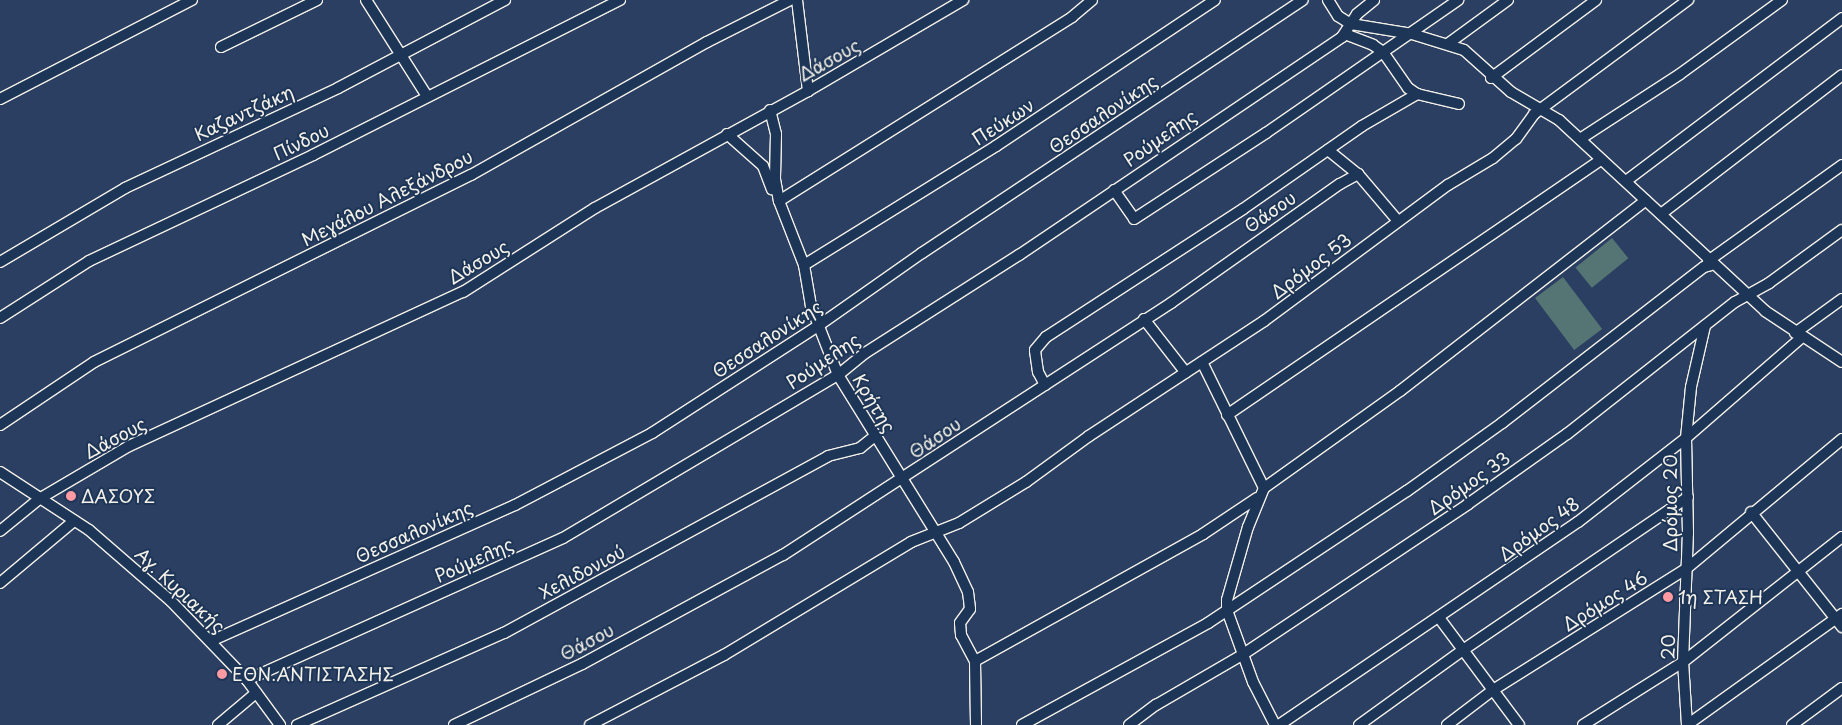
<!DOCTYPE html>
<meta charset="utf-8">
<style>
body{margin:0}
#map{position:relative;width:1842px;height:725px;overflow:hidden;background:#2b3f62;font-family:"Playpen Sans",sans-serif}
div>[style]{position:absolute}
.green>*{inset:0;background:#557574;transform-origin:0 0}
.roads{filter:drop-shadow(1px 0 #f4f1e8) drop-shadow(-1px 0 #f4f1e8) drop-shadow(0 1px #f4f1e8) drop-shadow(0 -1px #f4f1e8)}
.minor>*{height:10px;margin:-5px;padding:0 5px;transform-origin:5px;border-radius:5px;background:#1d3557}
.dots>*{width:14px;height:14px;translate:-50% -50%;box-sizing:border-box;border:2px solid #1d3557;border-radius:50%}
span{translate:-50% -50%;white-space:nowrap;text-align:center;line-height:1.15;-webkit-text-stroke:4px #1d3557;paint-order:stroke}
.street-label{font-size:18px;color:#f4f1e8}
.poi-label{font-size:18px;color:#f4f1e8}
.left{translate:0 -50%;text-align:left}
</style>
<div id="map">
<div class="green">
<div style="left:1612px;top:238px;width:26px;height:47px;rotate:51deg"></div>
<div style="left:1563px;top:277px;width:65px;height:35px;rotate:53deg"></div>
</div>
<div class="roads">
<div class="minor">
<div style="left:366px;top:0;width:114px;rotate:57.6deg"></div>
<div style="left:797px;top:0;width:92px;rotate:83.1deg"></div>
<div style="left:1328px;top:0;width:19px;rotate:58deg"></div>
<div style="left:1338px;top:16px;width:15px;rotate:32deg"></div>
<div style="left:1351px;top:24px;width:62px;rotate:9.3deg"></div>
<div style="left:1412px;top:34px;width:54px;rotate:17.1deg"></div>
<div style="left:1464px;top:50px;width:63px;rotate:41.8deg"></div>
<div style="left:1511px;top:92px;width:56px;rotate:30.3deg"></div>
<div style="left:1559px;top:120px;width:281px;rotate:42.8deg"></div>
<div style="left:1765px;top:311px;width:92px;rotate:33.5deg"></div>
<div style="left:1345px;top:34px;width:30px;rotate:21deg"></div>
<div style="left:1373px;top:45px;width:12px;rotate:35deg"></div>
<div style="left:1383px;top:52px;width:44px;rotate:55.2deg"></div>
<div style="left:1408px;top:88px;width:11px;rotate:34deg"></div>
<div style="left:1417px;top:94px;width:43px;rotate:13.4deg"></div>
<div style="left:1449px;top:43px;width:73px;rotate:-36.1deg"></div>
<div style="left:221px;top:47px;width:107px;rotate:-26.1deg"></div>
<div style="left:1491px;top:78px;width:131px;rotate:-36.6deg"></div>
<div style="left:0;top:99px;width:216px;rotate:-27.3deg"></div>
<div style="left:770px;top:110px;width:25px;rotate:76deg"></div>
<div style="left:776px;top:134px;width:45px;rotate:91.3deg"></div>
<div style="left:775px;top:179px;width:22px;rotate:80deg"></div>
<div style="left:779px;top:201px;width:69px;rotate:68.7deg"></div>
<div style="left:804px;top:265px;width:42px;rotate:80.3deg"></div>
<div style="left:811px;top:306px;width:74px;rotate:68.6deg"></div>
<div style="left:838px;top:375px;width:220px;rotate:58.2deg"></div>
<div style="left:954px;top:562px;width:33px;rotate:65deg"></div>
<div style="left:968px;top:592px;width:17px;rotate:83deg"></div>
<div style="left:970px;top:609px;width:17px;rotate:126deg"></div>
<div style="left:960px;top:623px;width:12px;rotate:85deg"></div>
<div style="left:961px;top:635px;width:30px;rotate:62deg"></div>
<div style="left:975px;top:661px;width:64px;rotate:89.1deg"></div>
<div style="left:727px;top:134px;width:48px;rotate:41.6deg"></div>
<div style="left:763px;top:166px;width:25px;rotate:69deg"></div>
<div style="left:1580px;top:139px;width:119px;rotate:-33deg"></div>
<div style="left:1680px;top:74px;width:126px;rotate:-36deg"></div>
<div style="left:1328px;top:150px;width:38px;rotate:39deg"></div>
<div style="left:1626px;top:181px;width:271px;rotate:-37deg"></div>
<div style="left:1114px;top:190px;width:35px;rotate:55deg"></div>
<div style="left:1134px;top:219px;width:158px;rotate:-33.1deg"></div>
<div style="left:1266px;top:133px;width:234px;rotate:-34.7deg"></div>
<div style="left:779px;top:201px;width:346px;rotate:-32.1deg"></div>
<div style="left:1072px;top:17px;width:26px;rotate:-40deg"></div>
<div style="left:1661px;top:214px;width:228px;rotate:-37.5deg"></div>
<div style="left:1708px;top:261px;width:165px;rotate:-35.6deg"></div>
<div style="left:0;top:262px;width:145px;rotate:-30.6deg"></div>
<div style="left:125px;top:188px;width:235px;rotate:-25.1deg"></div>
<div style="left:338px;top:88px;width:189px;rotate:-27.8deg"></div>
<div style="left:804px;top:265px;width:226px;rotate:-31.8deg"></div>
<div style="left:996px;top:146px;width:263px;rotate:-33.7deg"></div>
<div style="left:0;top:318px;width:106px;rotate:-32.6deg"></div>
<div style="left:89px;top:261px;width:248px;rotate:-25.3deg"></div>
<div style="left:313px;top:155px;width:344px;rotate:-26.8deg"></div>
<div style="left:1144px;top:319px;width:68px;rotate:52.1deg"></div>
<div style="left:1795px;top:333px;width:58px;rotate:-35.9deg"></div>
<div style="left:1202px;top:362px;width:140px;rotate:63.8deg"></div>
<div style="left:1045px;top:385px;width:15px;rotate:-118deg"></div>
<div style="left:1038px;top:372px;width:22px;rotate:-98deg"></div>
<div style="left:1035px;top:350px;width:17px;rotate:-50deg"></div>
<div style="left:1046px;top:337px;width:235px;rotate:-33deg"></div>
<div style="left:1243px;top:209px;width:145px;rotate:-34.9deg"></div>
<div style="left:1362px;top:126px;width:64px;rotate:-30.2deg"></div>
<div style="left:1227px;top:415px;width:453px;rotate:-34.3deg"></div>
<div style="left:0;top:425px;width:113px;rotate:-33.8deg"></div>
<div style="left:94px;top:362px;width:421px;rotate:-26.4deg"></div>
<div style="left:471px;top:175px;width:271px;rotate:-29.4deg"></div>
<div style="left:707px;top:42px;width:93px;rotate:-26.8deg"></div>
<div style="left:0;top:472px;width:106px;rotate:33.1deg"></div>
<div style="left:89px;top:530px;width:108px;rotate:40.9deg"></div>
<div style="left:171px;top:601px;width:110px;rotate:46.1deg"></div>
<div style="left:247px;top:680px;width:56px;rotate:53.7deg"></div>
<div style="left:1751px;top:512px;width:147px;rotate:51.6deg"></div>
<div style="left:0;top:531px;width:50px;rotate:-39.4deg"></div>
<div style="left:39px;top:499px;width:104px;rotate:-30.5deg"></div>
<div style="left:129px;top:446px;width:368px;rotate:-24.8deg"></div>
<div style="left:463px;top:292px;width:156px;rotate:-32.5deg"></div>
<div style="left:595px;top:208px;width:243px;rotate:-28.8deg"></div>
<div style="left:808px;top:91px;width:180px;rotate:-30.4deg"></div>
<div style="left:0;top:583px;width:97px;rotate:-40deg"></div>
<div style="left:1440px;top:619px;width:132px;rotate:53.3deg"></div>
<div style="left:211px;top:641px;width:333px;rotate:-24.1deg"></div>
<div style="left:515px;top:505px;width:155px;rotate:-27.7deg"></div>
<div style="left:652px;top:433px;width:197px;rotate:-32.8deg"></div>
<div style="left:818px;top:326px;width:127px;rotate:-35.1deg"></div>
<div style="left:922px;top:253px;width:457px;rotate:-33.6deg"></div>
<div style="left:975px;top:661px;width:261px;rotate:-29.1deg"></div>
<div style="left:1203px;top:534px;width:65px;rotate:-33.7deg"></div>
<div style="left:247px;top:680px;width:346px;rotate:-24.2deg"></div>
<div style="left:563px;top:538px;width:320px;rotate:-30.7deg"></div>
<div style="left:838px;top:375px;width:35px;rotate:-39deg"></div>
<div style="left:865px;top:353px;width:183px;rotate:-32.5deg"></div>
<div style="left:1019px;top:255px;width:390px;rotate:-34deg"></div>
<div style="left:1342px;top:37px;width:27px;rotate:-57deg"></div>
<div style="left:1357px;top:14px;width:22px;rotate:-39deg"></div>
<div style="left:218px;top:725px;width:50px;rotate:-40.1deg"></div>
<div style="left:297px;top:725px;width:227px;rotate:-24deg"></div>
<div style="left:504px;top:633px;width:369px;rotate:-28.6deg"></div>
<div style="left:828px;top:456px;width:33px;rotate:-14deg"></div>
<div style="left:860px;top:448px;width:19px;rotate:-39deg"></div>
<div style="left:454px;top:725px;width:142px;rotate:-25.5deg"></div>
<div style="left:582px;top:664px;width:229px;rotate:-28.5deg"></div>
<div style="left:783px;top:555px;width:463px;rotate:-33deg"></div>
<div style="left:1171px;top:303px;width:207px;rotate:-35.2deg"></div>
<div style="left:1340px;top:184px;width:21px;rotate:-29deg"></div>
<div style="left:1358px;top:174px;width:62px;rotate:49.6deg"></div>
<div style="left:590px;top:725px;width:151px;rotate:-27.6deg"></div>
<div style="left:724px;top:655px;width:218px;rotate:-31.1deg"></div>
<div style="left:911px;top:542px;width:52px;rotate:-21.6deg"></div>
<div style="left:959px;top:523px;width:79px;rotate:-31.5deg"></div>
<div style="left:1026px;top:482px;width:78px;rotate:-36.1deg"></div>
<div style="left:1089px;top:436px;width:209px;rotate:-33.3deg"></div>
<div style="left:1264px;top:321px;width:229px;rotate:-36.5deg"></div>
<div style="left:1448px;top:185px;width:52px;rotate:-31deg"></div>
<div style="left:1493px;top:158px;width:30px;rotate:-40deg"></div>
<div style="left:1516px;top:139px;width:31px;rotate:-54deg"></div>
<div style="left:1534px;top:114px;width:192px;rotate:-36.5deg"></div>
<div style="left:1022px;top:725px;width:212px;rotate:-28.7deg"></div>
<div style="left:1208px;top:623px;width:239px;rotate:-33.6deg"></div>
<div style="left:1407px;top:491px;width:117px;rotate:-35.6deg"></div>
<div style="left:1502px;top:423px;width:255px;rotate:-37.7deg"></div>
<div style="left:1704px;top:267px;width:7px;rotate:-16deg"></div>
<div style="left:1129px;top:725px;width:34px;rotate:-37deg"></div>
<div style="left:1156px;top:705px;width:99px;rotate:-30.2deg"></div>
<div style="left:1242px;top:655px;width:272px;rotate:-33.7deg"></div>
<div style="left:1468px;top:504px;width:121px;rotate:-35.3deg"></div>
<div style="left:1567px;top:434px;width:214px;rotate:-38.2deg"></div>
<div style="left:1735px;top:302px;width:39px;rotate:-29deg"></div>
<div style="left:1769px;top:283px;width:90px;rotate:-36deg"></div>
<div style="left:1275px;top:725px;width:48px;rotate:-117.1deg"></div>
<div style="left:1253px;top:682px;width:77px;rotate:-109.9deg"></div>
<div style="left:1227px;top:610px;width:10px;rotate:-90deg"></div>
<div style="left:1227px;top:600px;width:76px;rotate:-74deg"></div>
<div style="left:1248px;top:527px;width:42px;rotate:-67.7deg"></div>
<div style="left:1264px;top:488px;width:167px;rotate:-35.5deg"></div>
<div style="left:1400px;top:391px;width:311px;rotate:-37.8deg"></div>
<div style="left:1279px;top:725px;width:361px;rotate:-34.2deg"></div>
<div style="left:1578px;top:522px;width:137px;rotate:-37.9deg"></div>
<div style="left:1686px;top:438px;width:152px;rotate:-41deg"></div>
<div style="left:1359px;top:725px;width:128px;rotate:-35.8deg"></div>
<div style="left:1463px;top:650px;width:272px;rotate:-34.2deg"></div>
<div style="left:1447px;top:725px;width:58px;rotate:-37.3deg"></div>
<div style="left:1493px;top:690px;width:228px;rotate:-32.1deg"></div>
<div style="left:1686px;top:569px;width:203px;rotate:-39.8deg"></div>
<div style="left:1583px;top:725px;width:118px;rotate:-32.2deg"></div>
<div style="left:1683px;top:662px;width:202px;rotate:-38.2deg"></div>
<div style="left:1687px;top:725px;width:63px;rotate:-93.6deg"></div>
<div style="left:1683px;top:662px;width:129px;rotate:-87.8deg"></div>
<div style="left:1688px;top:533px;width:95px;rotate:-91.2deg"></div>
<div style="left:1686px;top:438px;width:51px;rotate:-84.4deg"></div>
<div style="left:1691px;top:387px;width:63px;rotate:-77.1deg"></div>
<div style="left:1687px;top:725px;width:191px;rotate:-35.6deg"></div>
<div style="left:1792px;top:725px;width:62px;rotate:-36.5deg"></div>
</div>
</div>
<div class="dots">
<div style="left:71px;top:496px;background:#ff9aa2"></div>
<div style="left:1668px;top:597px;background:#ff9aa2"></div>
<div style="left:222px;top:674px;background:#ff9aa2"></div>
</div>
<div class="street-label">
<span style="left:829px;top:60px;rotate:-29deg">Δάσους</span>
<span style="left:244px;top:113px;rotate:-25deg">Καζαντζάκη</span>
<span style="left:1103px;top:114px;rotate:-34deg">Θεσσαλονίκης</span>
<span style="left:1003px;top:122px;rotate:-33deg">Πεύκων</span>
<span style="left:1160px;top:138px;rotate:-35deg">Ρούμελης</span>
<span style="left:301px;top:142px;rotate:-26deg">Πίνδου</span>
<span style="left:387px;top:198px;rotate:-27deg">Μεγάλου Αλεξάνδρου</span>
<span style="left:1270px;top:212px;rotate:-35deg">Θάσου</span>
<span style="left:478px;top:262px;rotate:-31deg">Δάσους</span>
<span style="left:1311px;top:266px;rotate:-37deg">Δρόμος 53</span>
<span style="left:767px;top:339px;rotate:-33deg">Θεσσαλονίκης</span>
<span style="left:823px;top:361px;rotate:-34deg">Ρούμελης</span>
<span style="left:874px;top:403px;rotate:59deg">Κρήτης</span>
<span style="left:115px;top:438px;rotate:-28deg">Δάσους</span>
<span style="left:935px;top:438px;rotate:-34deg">Θάσου</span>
<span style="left:1469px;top:483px;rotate:-35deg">Δρόμος 33</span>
<span style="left:1670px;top:503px;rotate:-90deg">Δρόμος 20</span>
<span style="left:1539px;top:529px;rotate:-36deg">Δρόμος 48</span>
<span style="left:414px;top:532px;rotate:-24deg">Θεσσαλονίκης</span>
<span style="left:474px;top:560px;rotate:-24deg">Ρούμελης</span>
<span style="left:582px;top:572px;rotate:-28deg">Χελιδονιού</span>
<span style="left:180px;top:590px;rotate:43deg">Αγ. Κυριακής</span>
<span style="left:1605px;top:601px;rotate:-32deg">Δρόμος 46</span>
<span style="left:587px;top:642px;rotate:-28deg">Θάσου</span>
<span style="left:1668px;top:647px;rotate:-89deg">20</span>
</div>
<div class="poi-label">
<span class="left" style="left:81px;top:496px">ΔΑΣΟΥΣ</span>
<span class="left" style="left:1678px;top:597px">1η ΣΤΑΣΗ</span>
<span class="left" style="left:232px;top:674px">ΕΘΝ.ΑΝΤΙΣΤΑΣΗΣ</span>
</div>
</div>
